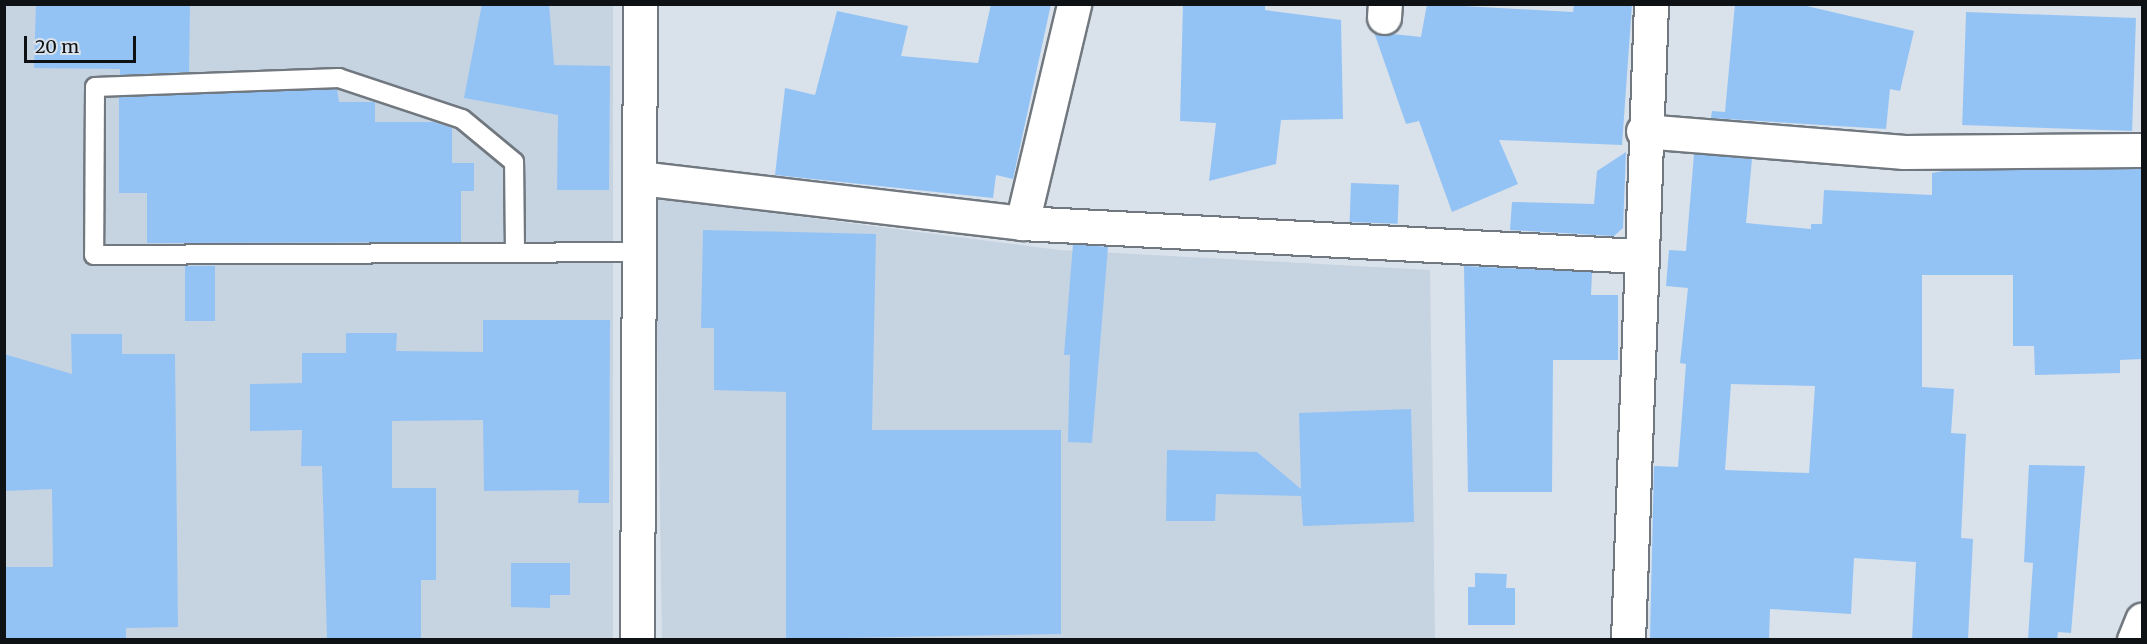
<!DOCTYPE html>
<style>
body{margin:0}
#map{position:relative;width:2147px;height:644px;overflow:hidden;background:#d9e1ea;font-family:Merriweather,serif}
div>[style]{position:absolute}
.built>*{inset:0;background:#c6d3e1;transform-origin:0 0}
.building>*{inset:0;background:#93c3f5;transform-origin:0 0}
.roads{filter:drop-shadow(2px 0 #71787f) drop-shadow(-2px 0 #71787f) drop-shadow(0 2px #71787f) drop-shadow(0 -2px #71787f)}
.lane>*{height:18px;margin:-9px;padding:0 9px;transform-origin:9px;border-radius:9px;background:#fff}
.street>*{height:33px;margin:-16.5px;padding:0 16.5px;transform-origin:16.5px;border-radius:16.5px;background:#fff}
.secondary>*{height:33px;margin:-16.5px;padding:0 16.5px;transform-origin:16.5px;border-radius:16.5px;background:#fff}
span{translate:-50% -50%;white-space:nowrap;text-align:center;line-height:1.15;-webkit-text-stroke:5px #d9e1ea;paint-order:stroke}
.frame{position:absolute;inset:0;border:6px solid #0f1215;pointer-events:none}
.scale{position:absolute;left:24px;top:36px;width:112px;height:27px;box-sizing:border-box;border:3px solid #0f1215;border-top:0;padding-left:8px;font-size:18px;line-height:21px;white-space:nowrap;color:#0f1215;-webkit-text-stroke:4px #d9e1ea;paint-order:stroke}
</style>
<div id="map">
<div class="built">
<div style="left:4px;top:5px;width:609px;height:634px"></div>
<div style="clip-path:polygon(655px 198px,1059px 250px,1430px 270px,1435px 639px,662px 639px)"></div>
</div>
<div class="building">
<div style="clip-path:polygon(36px 4px,190px 4px,189px 72px,120px 75px,120px 69px,34px 68px)"></div>
<div style="clip-path:polygon(482px 4px,549px 4px,554px 65px,610px 66px,609px 190px,557px 190px,558px 115px,464px 98px)"></div>
<div style="clip-path:polygon(991px 4px,1051px 4px,1013px 179px,996px 175px,993px 198px,775px 175px,785px 88px,815px 95px,837px 11px,908px 26px,901px 56px,978px 63px)"></div>
<div style="clip-path:polygon(1183px 4px,1265px 4px,1265px 10px,1341px 20px,1343px 119px,1281px 120px,1276px 164px,1209px 181px,1216px 123px,1180px 121px)"></div>
<div style="clip-path:polygon(1427px 4px,1573px 12px,1574px 4px,1632px 4px,1622px 145px,1499px 140px,1518px 184px,1452px 212px,1419px 121px,1406px 124px,1374px 32px,1421px 37px)"></div>
<div style="clip-path:polygon(1735px 4px,1798px 4px,1914px 31px,1900px 91px,1890px 89px,1886px 129px,1711px 118px,1712px 111px,1725px 112px)"></div>
<div style="left:2136px;top:18px;width:113px;height:170px;rotate:92deg"></div>
<div style="clip-path:polygon(337px 89px,339px 102px,375px 102px,375px 122px,434px 122px,452px 128px,452px 163px,474px 163px,474px 191px,461px 191px,461px 242px,147px 243px,147px 193px,119px 193px,119px 97px)"></div>
<div style="clip-path:polygon(1626px 152px,1623px 228px,1614px 236px,1510px 230px,1512px 202px,1594px 204px,1597px 171px)"></div>
<div style="clip-path:polygon(evenodd,1694px 154px,1752px 159px,1746px 223px,1811px 229px,1811px 224px,1822px 224px,1824px 190px,1932px 195px,1932px 173px,1949px 170px,2142px 169px,2142px 359px,2120px 360px,2120px 373px,2035px 375px,2034px 346px,2013px 346px,2013px 275px,1922px 275px,1922px 387px,1954px 389px,1951px 433px,1966px 434px,1961px 538px,1973px 539px,1968px 639px,1912px 639px,1916px 562px,1854px 558px,1851px 614px,1770px 609px,1769px 639px,1650px 639px,1654px 466px,1678px 467px,1686px 364px,1680px 363px,1688px 288px,1666px 286px,1669px 250px,1686px 251px,1694px 154px,1731px 384px,1815px 386px,1809px 473px,1725px 470px,1731px 384px)"></div>
<div style="left:1351px;top:183px;width:48px;height:39px;rotate:2deg"></div>
<div style="clip-path:polygon(703px 230px,876px 234px,872px 430px,1061px 430px,1061px 634px,786px 639px,786px 392px,714px 390px,714px 328px,701px 328px)"></div>
<div style="clip-path:polygon(1073px 244px,1108px 247px,1092px 443px,1068px 442px,1070px 355px,1064px 355px)"></div>
<div style="left:185px;top:266px;width:30px;height:55px"></div>
<div style="clip-path:polygon(1464px 266px,1592px 272px,1591px 295px,1618px 295px,1618px 360px,1553px 360px,1552px 492px,1468px 492px)"></div>
<div style="clip-path:polygon(483px 320px,610px 320px,609px 503px,578px 503px,579px 490px,484px 491px,483px 420px,392px 421px,392px 488px,436px 488px,436px 580px,421px 580px,421px 639px,327px 639px,322px 466px,301px 466px,302px 430px,250px 431px,250px 384px,302px 383px,302px 353px,346px 353px,346px 333px,397px 333px,396px 351px,483px 352px)"></div>
<div style="clip-path:polygon(71px 334px,122px 334px,122px 354px,175px 354px,178px 627px,126px 628px,126px 638px,4px 639px,4px 567px,53px 567px,52px 489px,4px 491px,4px 354px,72px 374px)"></div>
<div style="clip-path:polygon(1411px 409px,1414px 522px,1303px 526px,1301px 496px,1216px 494px,1215px 521px,1166px 521px,1167px 450px,1257px 452px,1301px 489px,1299px 413px)"></div>
<div style="clip-path:polygon(2029px 465px,2085px 466px,2071px 633px,2058px 632px,2057px 639px,2028px 639px,2033px 563px,2024px 562px)"></div>
<div style="clip-path:polygon(511px 563px,570px 563px,570px 595px,550px 595px,550px 608px,511px 607px)"></div>
<div style="clip-path:polygon(1475px 573px,1507px 574px,1506px 588px,1515px 588px,1515px 625px,1468px 625px,1468px 587px,1475px 587px)"></div>
</div>
<div class="roads">
<div class="lane">
<div style="left:515px;top:252px;width:90px;rotate:-90.6deg"></div>
<div style="left:514px;top:162px;width:67px;rotate:-140.4deg"></div>
<div style="left:462px;top:119px;width:130px;rotate:-161.6deg"></div>
<div style="left:339px;top:78px;width:244px;rotate:177.9deg"></div>
<div style="left:95px;top:87px;width:168px;rotate:90.3deg"></div>
<div style="left:94px;top:255px;width:546px;rotate:-0.31deg"></div>
</div>
<div class="street">
<div style="left:1384px;top:17px;width:13px;rotate:-86deg"></div>
<div style="left:1643px;top:131px;width:262px;rotate:4.6deg"></div>
<div style="left:1904px;top:152px;width:238px;rotate:-0.5deg"></div>
<div style="left:640px;top:178px;width:385px;rotate:6.7deg"></div>
<div style="left:1022px;top:223px;width:618px;rotate:3.06deg"></div>
<div style="left:1022px;top:223px;width:225px;rotate:-76.6deg"></div>
<div style="left:1628px;top:640px;width:636px;rotate:-87.93deg"></div>
</div>
<div class="secondary">
<div style="left:637px;top:640px;width:636px;rotate:-89.73deg"></div>
<div style="left:2134px;top:640px;width:22px;rotate:-68deg"></div>
</div>
</div>
<div class="frame"></div>
<div class="scale">20 m</div>
</div>
